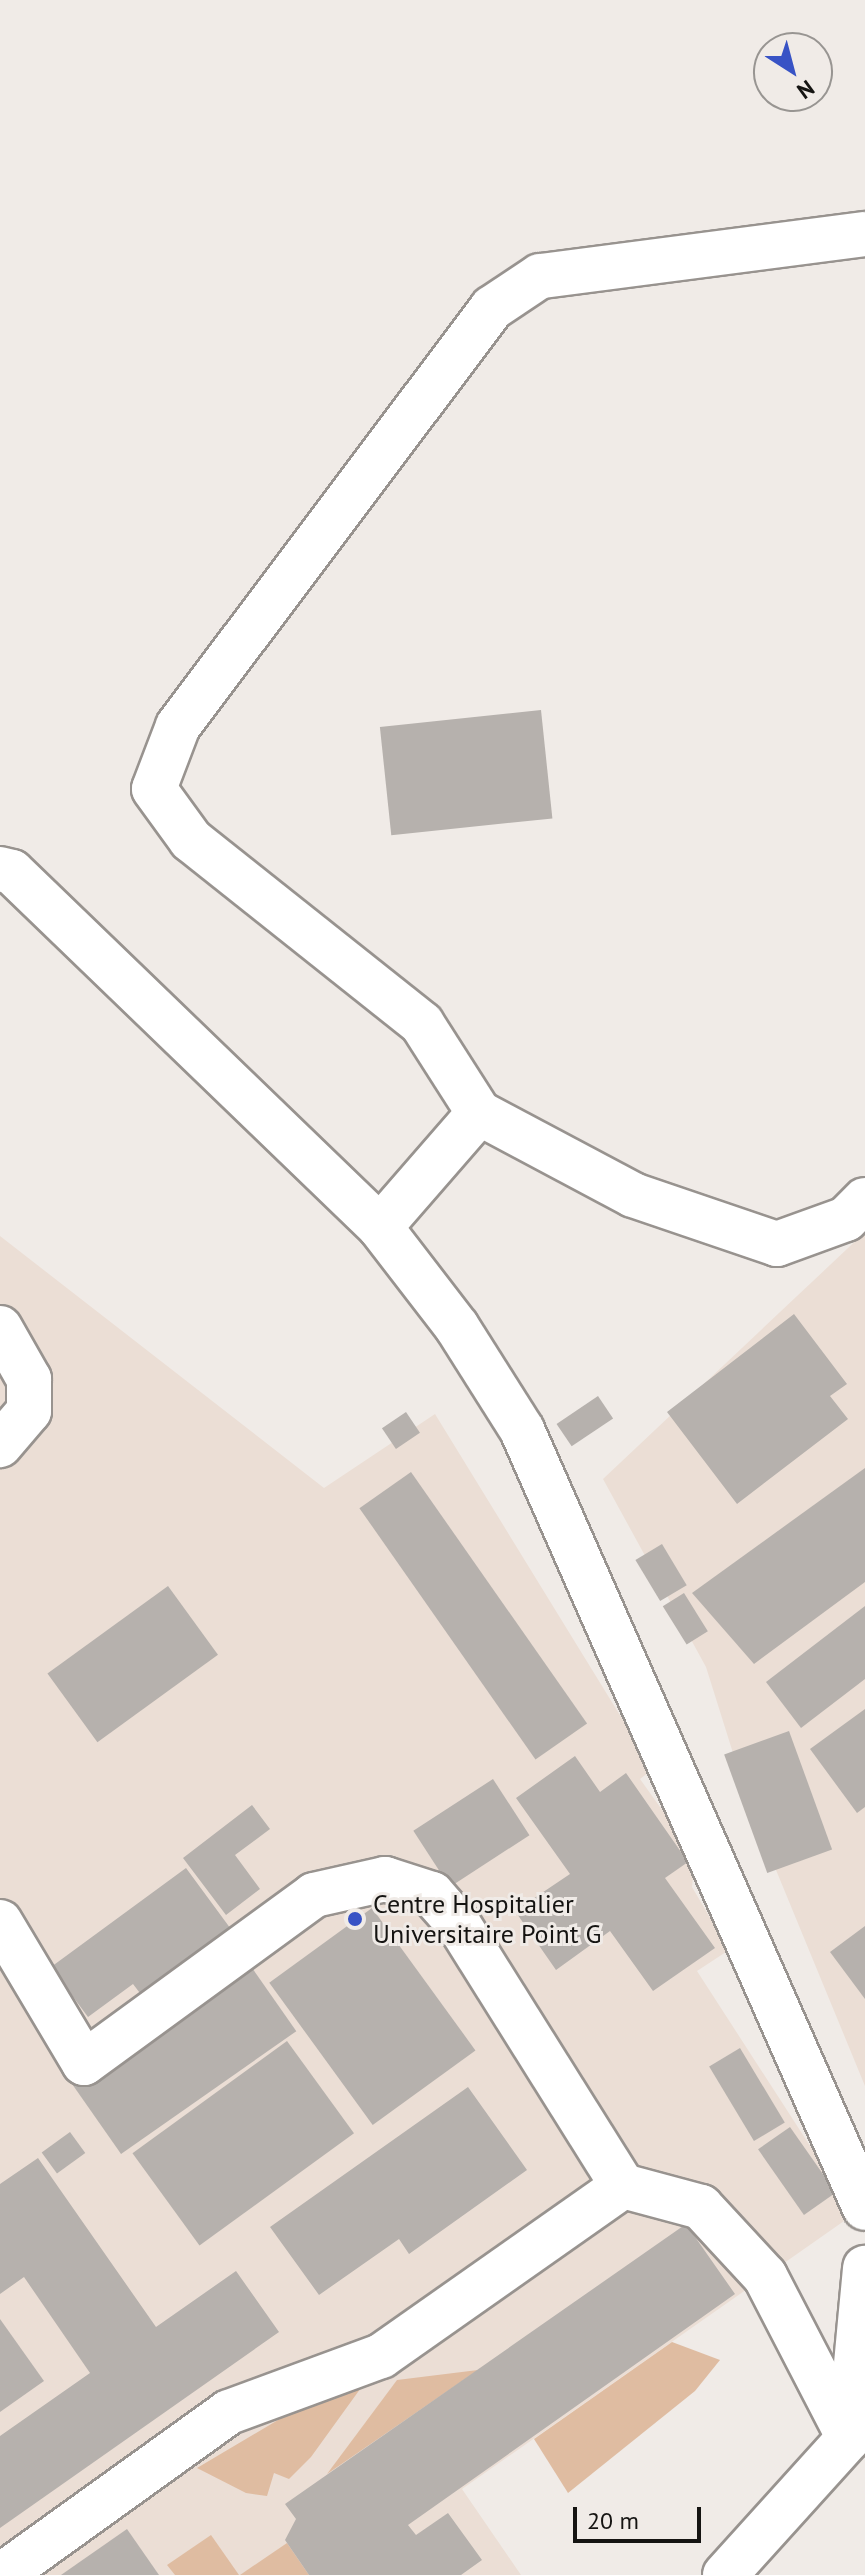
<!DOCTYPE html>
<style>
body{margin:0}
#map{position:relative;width:865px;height:2575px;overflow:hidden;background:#f0ebe7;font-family:"PT Sans",sans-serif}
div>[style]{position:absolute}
.built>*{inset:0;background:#ebded5}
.green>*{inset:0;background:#dfbca1}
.building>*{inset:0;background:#b6b1ad;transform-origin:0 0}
.roads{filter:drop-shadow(2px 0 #98938f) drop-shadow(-2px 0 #98938f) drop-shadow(0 2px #98938f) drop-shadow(0 -2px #98938f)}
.minor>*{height:44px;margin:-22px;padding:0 22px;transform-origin:22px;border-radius:22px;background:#fff}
.dots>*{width:22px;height:22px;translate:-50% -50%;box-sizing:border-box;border:4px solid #f0ebe7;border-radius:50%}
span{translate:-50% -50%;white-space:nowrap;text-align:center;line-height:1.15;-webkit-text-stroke:6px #f0ebe7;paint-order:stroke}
.poi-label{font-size:26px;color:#151412}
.left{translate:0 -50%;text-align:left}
.north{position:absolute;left:753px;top:32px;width:80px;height:80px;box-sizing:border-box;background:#f0ebe7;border:2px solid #989592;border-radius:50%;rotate:144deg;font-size:22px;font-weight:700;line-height:32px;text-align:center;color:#151412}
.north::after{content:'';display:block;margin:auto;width:28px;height:36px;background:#3853c5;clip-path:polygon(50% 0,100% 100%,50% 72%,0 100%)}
.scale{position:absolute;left:573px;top:2507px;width:128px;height:36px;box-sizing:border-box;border:4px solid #151412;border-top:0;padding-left:10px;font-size:24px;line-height:28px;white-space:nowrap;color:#151412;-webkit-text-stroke:6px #f0ebe7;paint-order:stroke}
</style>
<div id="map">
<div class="built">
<div style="clip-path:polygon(865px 1232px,865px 2086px,750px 1807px,706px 1667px,603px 1479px)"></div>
<div style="clip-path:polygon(0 1236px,324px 1488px,435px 1414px,653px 1769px,640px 1779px,695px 1856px,692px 1887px,729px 1950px,697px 1971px,854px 2214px,462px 2489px,521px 2575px,0 2575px)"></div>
</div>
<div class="green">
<div style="clip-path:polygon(672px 2342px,720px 2360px,695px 2391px,568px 2493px,534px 2439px)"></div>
<div style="clip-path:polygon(478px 2370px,327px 2474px,397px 2380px)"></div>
<div style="clip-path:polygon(363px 2385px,311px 2457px,289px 2479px,274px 2473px,267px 2496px,246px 2493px,197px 2468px,300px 2407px)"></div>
<div style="clip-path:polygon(211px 2535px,239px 2575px,175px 2575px,167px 2565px)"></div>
<div style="clip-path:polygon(287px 2543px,309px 2575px,240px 2575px)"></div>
</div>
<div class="building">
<div style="left:541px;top:710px;width:109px;height:162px;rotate:84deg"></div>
<div style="clip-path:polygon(794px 1314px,847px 1384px,830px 1396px,848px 1419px,737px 1504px,667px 1412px)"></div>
<div style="left:598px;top:1396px;width:27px;height:50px;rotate:56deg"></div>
<div style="left:406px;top:1412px;width:25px;height:29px;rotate:56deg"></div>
<div style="clip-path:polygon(865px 1468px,865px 1582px,754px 1664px,692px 1593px)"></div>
<div style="left:411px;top:1472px;width:307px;height:63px;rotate:55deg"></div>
<div style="left:662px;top:1544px;width:48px;height:31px;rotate:59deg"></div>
<div style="left:168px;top:1586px;width:85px;height:149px;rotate:54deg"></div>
<div style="left:684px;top:1593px;width:45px;height:25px;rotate:58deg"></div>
<div style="clip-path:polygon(865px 1606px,865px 1679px,801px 1728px,766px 1682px)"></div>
<div style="clip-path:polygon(865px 1709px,865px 1807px,857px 1813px,810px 1749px)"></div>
<div style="left:789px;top:1731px;width:126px;height:69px;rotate:70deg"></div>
<div style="clip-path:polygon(575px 1756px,600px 1792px,626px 1773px,688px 1862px,665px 1878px,715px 1948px,653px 1991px,610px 1931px,556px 1970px,515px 1911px,570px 1874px,516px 1798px)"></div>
<div style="left:493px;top:1779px;width:67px;height:95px;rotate:57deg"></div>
<div style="clip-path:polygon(252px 1805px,270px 1829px,235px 1855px,260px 1889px,226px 1915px,183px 1858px)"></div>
<div style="clip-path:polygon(186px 1868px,236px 1936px,146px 2001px,133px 1984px,88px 2017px,51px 1967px)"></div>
<div style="left:372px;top:1908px;width:176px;height:127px;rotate:54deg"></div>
<div style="clip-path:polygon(865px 1926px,865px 1999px,830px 1952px)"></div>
<div style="left:243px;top:1955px;width:93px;height:214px;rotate:55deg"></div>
<div style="left:287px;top:2041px;width:114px;height:191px;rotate:54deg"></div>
<div style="left:740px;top:2048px;width:87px;height:36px;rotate:59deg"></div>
<div style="clip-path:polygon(468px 2087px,527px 2170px,409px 2254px,399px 2239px,319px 2295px,270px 2227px)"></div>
<div style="left:790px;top:2127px;width:80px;height:39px;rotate:55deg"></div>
<div style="left:70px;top:2132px;width:26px;height:35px;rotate:54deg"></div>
<div style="clip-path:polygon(38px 2158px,156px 2327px,236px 2271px,279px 2332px,0 2528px,0 2436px,90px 2373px,24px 2277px,0 2294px,0 2184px)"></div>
<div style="clip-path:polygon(686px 2224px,735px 2294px,408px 2525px,416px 2535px,448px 2513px,482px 2560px,461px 2575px,309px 2575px,285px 2540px,296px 2519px,285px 2504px)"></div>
<div style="clip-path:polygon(0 2319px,44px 2381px,0 2412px)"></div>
<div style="clip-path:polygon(127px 2529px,159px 2575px,61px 2575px)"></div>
</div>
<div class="roads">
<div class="minor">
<div style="left:865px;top:234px;width:328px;rotate:172.6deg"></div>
<div style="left:540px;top:276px;width:58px;rotate:146.3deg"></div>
<div style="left:492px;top:308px;width:523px;rotate:126.91deg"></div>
<div style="left:178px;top:726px;width:67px;rotate:110.9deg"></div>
<div style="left:154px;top:789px;width:63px;rotate:54deg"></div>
<div style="left:191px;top:840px;width:295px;rotate:38.5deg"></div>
<div style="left:422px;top:1024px;width:106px;rotate:57.4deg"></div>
<div style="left:479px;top:1113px;width:174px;rotate:28deg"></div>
<div style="left:633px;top:1195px;width:152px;rotate:18.8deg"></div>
<div style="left:777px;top:1244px;width:73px;rotate:-19.9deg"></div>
<div style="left:846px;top:1219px;width:27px;rotate:-45deg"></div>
<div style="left:0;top:869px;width:12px;rotate:14deg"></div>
<div style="left:12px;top:872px;width:511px;rotate:43.97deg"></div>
<div style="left:380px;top:1227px;width:126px;rotate:52.4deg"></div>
<div style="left:457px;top:1327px;width:122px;rotate:57.7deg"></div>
<div style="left:522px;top:1430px;width:850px;rotate:66.21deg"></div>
<div style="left:380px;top:1227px;width:151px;rotate:-49deg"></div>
<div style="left:0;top:1328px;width:59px;rotate:60.4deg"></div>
<div style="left:29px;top:1379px;width:32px;rotate:90deg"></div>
<div style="left:29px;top:1411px;width:45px;rotate:130.5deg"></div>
<div style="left:0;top:1922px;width:164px;rotate:59.2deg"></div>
<div style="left:84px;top:2063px;width:285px;rotate:-36.1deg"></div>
<div style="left:314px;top:1895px;width:73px;rotate:-12.7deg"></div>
<div style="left:385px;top:1879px;width:49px;rotate:17.7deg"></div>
<div style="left:432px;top:1894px;width:41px;rotate:48.9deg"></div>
<div style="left:459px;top:1925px;width:308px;rotate:57.9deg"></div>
<div style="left:623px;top:2186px;width:81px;rotate:15.1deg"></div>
<div style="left:701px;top:2207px;width:94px;rotate:47.2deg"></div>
<div style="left:765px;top:2276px;width:182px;rotate:62.6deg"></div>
<div style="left:2px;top:2575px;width:279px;rotate:-35.7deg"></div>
<div style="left:229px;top:2412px;width:162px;rotate:-20.2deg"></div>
<div style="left:381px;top:2356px;width:296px;rotate:-35.1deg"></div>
<div style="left:725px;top:2575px;width:185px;rotate:-47.9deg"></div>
<div style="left:849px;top:2438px;width:171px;rotate:-84.6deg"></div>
</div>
</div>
<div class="dots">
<div style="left:355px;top:1919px;background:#3853c5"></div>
</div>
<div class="poi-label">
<span class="left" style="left:373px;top:1919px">Centre Hospitalier<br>Universitaire Point G</span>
</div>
<div class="north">N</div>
<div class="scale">20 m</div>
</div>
